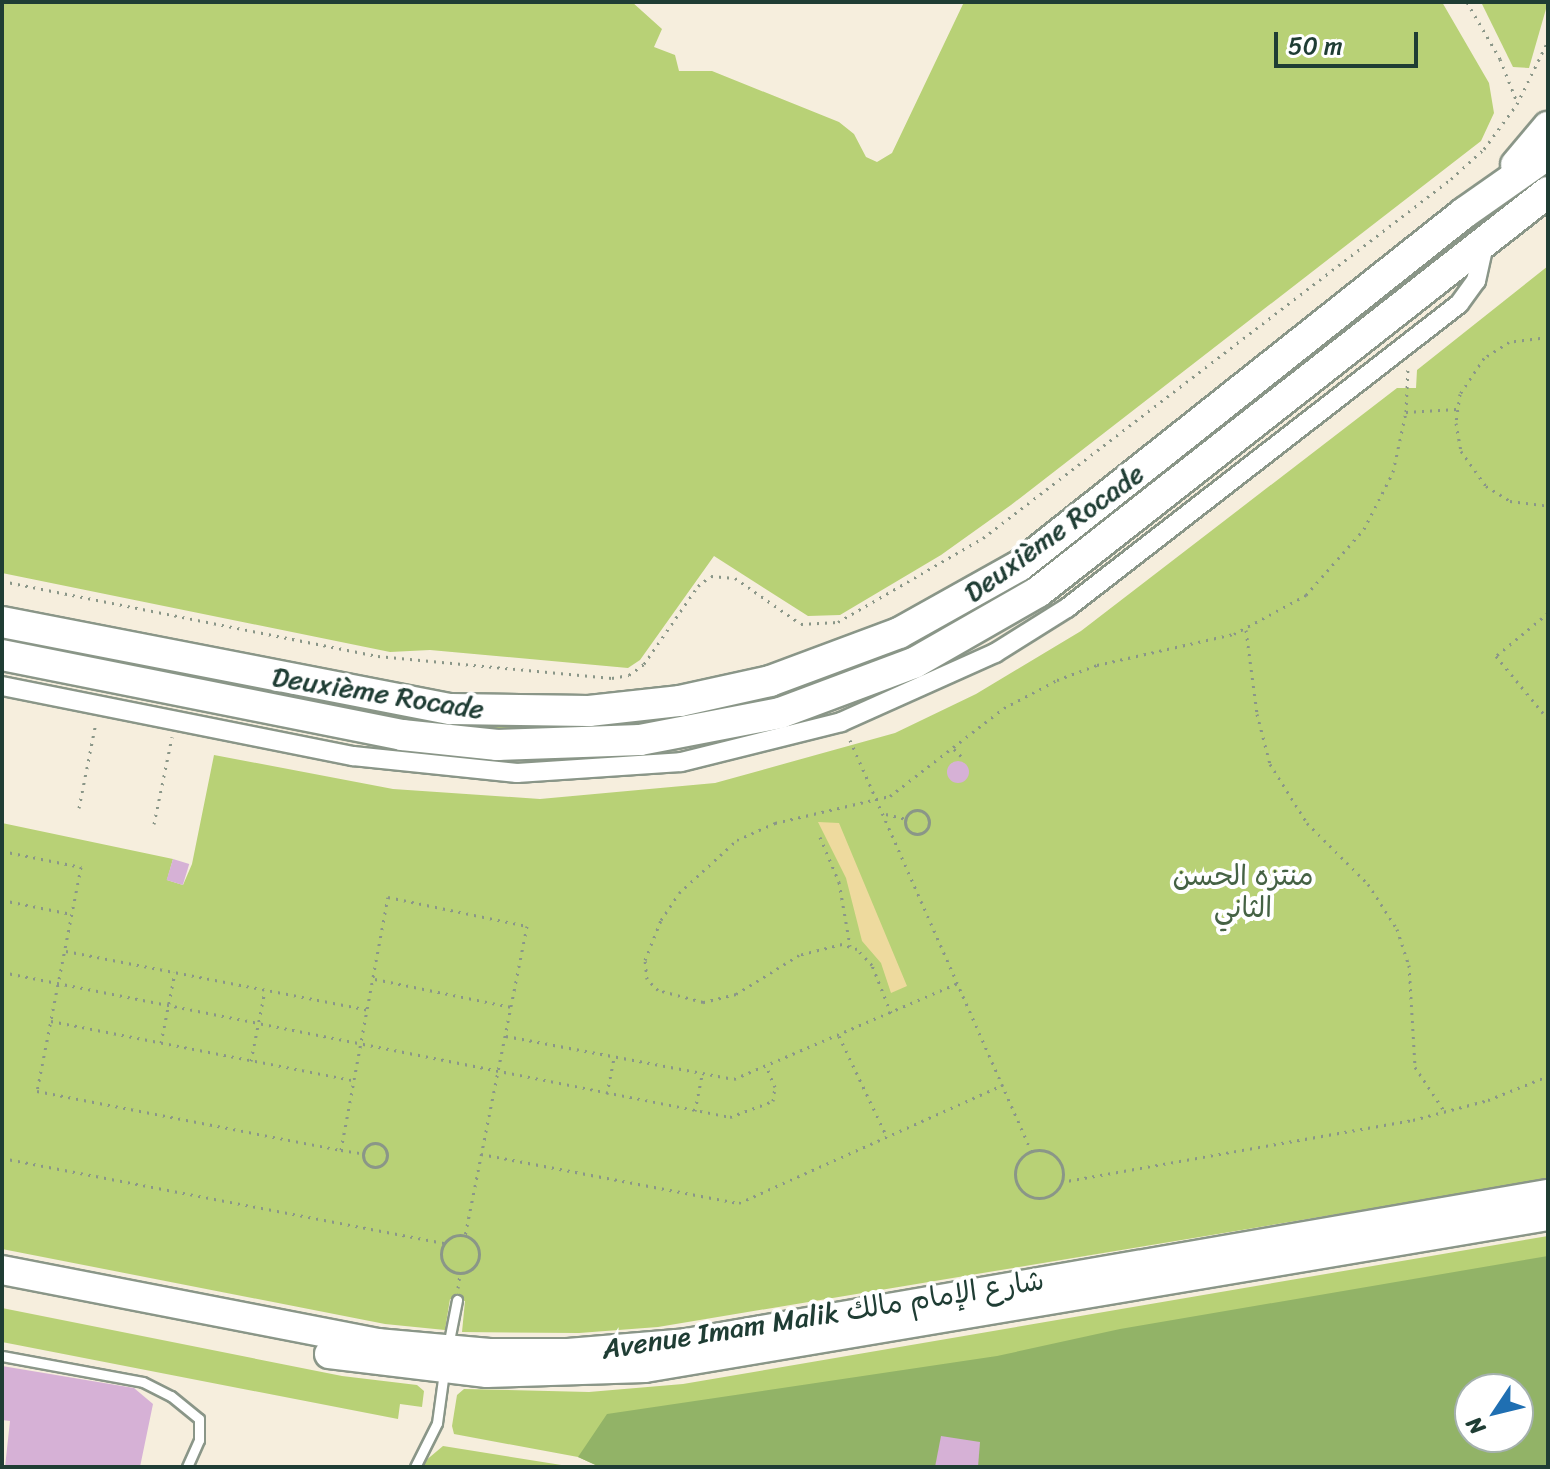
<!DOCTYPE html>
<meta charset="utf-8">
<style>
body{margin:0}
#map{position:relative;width:1550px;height:1469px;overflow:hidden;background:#f6eedd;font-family:Sriracha,"Playpen Sans Arabic",sans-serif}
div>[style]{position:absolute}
.green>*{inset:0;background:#b8d176}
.forest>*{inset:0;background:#92b367}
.sand>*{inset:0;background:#eeda9e}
.building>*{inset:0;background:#d6b1d6;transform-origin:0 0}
.round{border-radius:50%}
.path>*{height:3px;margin-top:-1.5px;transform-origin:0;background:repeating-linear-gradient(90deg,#8a9688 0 2px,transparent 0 8px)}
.path>.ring{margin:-1.5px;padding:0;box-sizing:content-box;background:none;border:3px solid #8a9688;border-radius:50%}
.roads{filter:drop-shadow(2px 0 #8a9688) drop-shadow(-2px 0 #8a9688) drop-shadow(0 2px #8a9688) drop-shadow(0 -2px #8a9688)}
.service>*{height:9px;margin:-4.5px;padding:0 4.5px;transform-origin:4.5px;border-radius:4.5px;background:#fff}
.minor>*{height:18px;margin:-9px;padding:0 9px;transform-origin:9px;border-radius:9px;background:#fff}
.primary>*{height:28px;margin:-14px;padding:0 14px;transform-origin:14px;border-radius:14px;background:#fff}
.trunk>*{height:30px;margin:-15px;padding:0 15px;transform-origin:15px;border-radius:15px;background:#fff}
span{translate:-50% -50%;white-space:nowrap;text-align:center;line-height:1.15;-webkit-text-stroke:8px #fff;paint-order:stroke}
.street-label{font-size:28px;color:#1f3d34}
.park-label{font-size:28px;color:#456244}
.frame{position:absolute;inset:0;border:4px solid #1f3d34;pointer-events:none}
.north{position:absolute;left:1454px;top:1373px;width:80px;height:80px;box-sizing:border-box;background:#fff;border:2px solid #a5b1ae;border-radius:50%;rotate:235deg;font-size:22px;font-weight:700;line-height:32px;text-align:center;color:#1f3d34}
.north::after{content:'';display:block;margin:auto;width:28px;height:36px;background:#1f6fb2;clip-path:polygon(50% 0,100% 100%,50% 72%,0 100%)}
.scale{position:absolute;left:1274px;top:32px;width:144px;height:36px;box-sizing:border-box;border:4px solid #1f3d34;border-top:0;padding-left:10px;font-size:24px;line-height:28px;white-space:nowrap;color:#1f3d34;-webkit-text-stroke:6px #fff;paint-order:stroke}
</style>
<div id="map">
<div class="green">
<div style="clip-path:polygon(2px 2px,632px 2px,662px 29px,654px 47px,675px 55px,679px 71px,712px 71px,839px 122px,854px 134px,866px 157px,877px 162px,892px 153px,964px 2px,1442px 2px,1489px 83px,1494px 113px,1481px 141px,1011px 505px,941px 555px,840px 615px,808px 616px,714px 556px,640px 660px,628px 668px,430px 650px,390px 652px,2px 573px)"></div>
<div style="clip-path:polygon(1481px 2px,1548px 2px,1529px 68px,1513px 67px)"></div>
<div style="clip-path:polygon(1548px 167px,1548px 173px,1025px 583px,925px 642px,780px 698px,627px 728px,510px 732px,432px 727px,2px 643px,2px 637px,395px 715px,472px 724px,627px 722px,779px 693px,923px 637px,1024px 579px)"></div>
<div style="clip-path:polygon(1548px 266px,1548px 1179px,658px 1327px,579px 1333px,462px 1332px,465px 1301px,450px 1299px,445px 1330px,385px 1324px,2px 1249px,2px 823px,173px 859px,167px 880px,183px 885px,192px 864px,214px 755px,393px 789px,540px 799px,715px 783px,895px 733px,976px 694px,1081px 631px,1397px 388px,1416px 388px,1417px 370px)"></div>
<div style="clip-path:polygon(evenodd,1548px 1236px,1548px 1467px,600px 1467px,578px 1457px,454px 1434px,452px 1426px,457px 1395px,464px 1389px,589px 1392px,683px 1384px,1548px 1236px,1470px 1389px,1518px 1389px,1518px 1437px,1470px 1437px,1470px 1389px)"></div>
<div style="clip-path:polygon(2px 1308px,342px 1376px,417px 1385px,424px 1391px,422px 1407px,400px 1404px,398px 1419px,2px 1342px)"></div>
<div style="clip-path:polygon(443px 1446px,574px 1467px,418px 1467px)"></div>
</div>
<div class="forest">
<div style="clip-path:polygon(evenodd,1548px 1256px,1548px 1467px,600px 1467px,578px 1457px,607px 1414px,997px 1356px,1120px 1329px,1548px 1256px,1470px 1389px,1518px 1389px,1518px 1437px,1470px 1437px,1470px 1389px)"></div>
</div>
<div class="sand">
<div style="clip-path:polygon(818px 822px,839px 823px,907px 986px,891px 993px,881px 963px,862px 941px,846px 878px)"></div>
</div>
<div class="building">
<div class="round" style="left:947px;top:761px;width:22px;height:22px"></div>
<div style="left:173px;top:859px;width:17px;height:22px;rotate:17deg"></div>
<div style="clip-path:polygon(2px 1366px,134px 1388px,153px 1404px,140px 1467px,5px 1467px,10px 1421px,2px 1420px)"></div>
<div style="clip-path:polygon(941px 1436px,980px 1442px,978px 1467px,935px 1467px)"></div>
</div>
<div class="path">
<div style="left:1467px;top:2px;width:66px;rotate:59.9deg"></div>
<div style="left:1500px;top:59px;width:46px;rotate:68.4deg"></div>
<div style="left:1548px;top:337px;width:39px;rotate:173deg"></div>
<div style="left:1509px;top:342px;width:30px;rotate:147deg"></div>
<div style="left:1484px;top:358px;width:43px;rotate:123.7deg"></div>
<div style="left:1460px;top:394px;width:29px;rotate:98deg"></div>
<div style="left:1456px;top:423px;width:28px;rotate:80deg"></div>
<div style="left:1461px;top:451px;width:43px;rotate:54.5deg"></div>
<div style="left:1486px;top:486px;width:28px;rotate:32deg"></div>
<div style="left:1510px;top:501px;width:38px;rotate:7deg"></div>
<div style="left:1406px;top:412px;width:51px;rotate:-3.4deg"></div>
<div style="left:2px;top:581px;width:383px;rotate:11.3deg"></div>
<div style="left:378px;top:656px;width:235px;rotate:5.4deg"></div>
<div style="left:612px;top:678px;width:17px;rotate:-10deg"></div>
<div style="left:629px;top:675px;width:19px;rotate:-36deg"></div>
<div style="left:644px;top:664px;width:95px;rotate:-55.3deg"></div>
<div style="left:698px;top:586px;width:16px;rotate:-38deg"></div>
<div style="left:711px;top:576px;width:24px;rotate:5deg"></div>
<div style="left:735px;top:578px;width:80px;rotate:34.9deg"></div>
<div style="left:801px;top:624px;width:37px;rotate:-3deg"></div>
<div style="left:838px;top:622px;width:168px;rotate:-30.1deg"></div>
<div style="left:983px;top:538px;width:590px;rotate:-37.49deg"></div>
<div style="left:1451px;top:179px;width:45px;rotate:-42.3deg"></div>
<div style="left:1484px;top:149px;width:56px;rotate:-53.7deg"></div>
<div style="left:1517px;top:104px;width:70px;rotate:-63.8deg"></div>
<div style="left:1548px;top:613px;width:67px;rotate:140.4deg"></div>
<div style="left:1496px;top:656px;width:82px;rotate:50.5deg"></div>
<div style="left:1246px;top:630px;width:85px;rotate:82.5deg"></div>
<div style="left:1257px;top:714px;width:52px;rotate:75.4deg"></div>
<div style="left:1270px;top:764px;width:70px;rotate:57.9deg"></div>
<div style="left:1307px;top:823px;width:86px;rotate:45deg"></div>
<div style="left:1368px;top:884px;width:54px;rotate:57.2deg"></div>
<div style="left:1397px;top:929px;width:38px;rotate:72deg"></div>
<div style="left:1409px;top:965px;width:102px;rotate:86.6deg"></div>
<div style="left:1415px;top:1067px;width:54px;rotate:56.3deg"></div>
<div style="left:850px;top:740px;width:449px;rotate:66.2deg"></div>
<div style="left:954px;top:749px;width:13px;rotate:45deg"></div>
<div style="left:79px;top:808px;width:88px;rotate:-78.8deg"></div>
<div class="ring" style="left:905px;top:810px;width:21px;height:21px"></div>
<div style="left:886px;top:814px;width:21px;rotate:14deg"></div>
<div style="left:154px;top:824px;width:89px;rotate:-78.3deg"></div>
<div style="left:820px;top:837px;width:49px;rotate:67.1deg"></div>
<div style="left:839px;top:882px;width:65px;rotate:80.2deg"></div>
<div style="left:1548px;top:839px;width:3px;rotate:90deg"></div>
<div style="left:2px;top:851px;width:81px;rotate:11.4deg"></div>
<div style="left:81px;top:867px;width:228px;rotate:101.1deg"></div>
<div style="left:37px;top:1091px;width:310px;rotate:11deg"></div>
<div style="left:341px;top:1150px;width:257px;rotate:-79.5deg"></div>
<div style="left:388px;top:897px;width:142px;rotate:11.8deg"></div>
<div style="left:527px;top:926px;width:316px;rotate:101.3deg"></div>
<div style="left:2px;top:900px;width:71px;rotate:11.3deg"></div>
<div style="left:66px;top:951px;width:309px;rotate:11deg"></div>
<div style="left:2px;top:972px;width:742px;rotate:11.26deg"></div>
<div style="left:730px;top:1117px;width:46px;rotate:-20.4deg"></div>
<div style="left:773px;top:1101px;width:14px;rotate:-82deg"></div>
<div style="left:775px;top:1087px;width:21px;rotate:-113deg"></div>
<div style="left:375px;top:979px;width:140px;rotate:11.6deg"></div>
<div style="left:891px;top:1013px;width:52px;rotate:-111.6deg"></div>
<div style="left:872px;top:965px;width:22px;rotate:-133deg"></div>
<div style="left:857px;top:949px;width:16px;rotate:-162deg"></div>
<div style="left:842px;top:944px;width:44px;rotate:165.7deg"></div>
<div style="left:799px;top:955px;width:74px;rotate:148.2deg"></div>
<div style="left:736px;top:994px;width:34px;rotate:166deg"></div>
<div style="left:703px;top:1002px;width:47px;rotate:-165.1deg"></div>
<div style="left:658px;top:990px;width:16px;rotate:-135deg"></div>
<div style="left:647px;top:979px;width:19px;rotate:-96deg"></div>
<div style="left:645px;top:960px;width:43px;rotate:-68.2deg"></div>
<div style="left:661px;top:920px;width:32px;rotate:-56deg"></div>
<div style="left:679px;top:893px;width:79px;rotate:-42.4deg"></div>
<div style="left:737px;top:840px;width:42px;rotate:-24.1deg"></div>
<div style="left:775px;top:823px;width:118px;rotate:-13.2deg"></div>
<div style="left:890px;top:796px;width:144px;rotate:-37.7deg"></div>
<div style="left:1004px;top:708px;width:60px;rotate:-27.8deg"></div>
<div style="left:1057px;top:680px;width:43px;rotate:-20.6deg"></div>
<div style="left:1097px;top:665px;width:140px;rotate:-12.8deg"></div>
<div style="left:1234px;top:634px;width:82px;rotate:-28.4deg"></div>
<div style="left:1306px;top:595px;width:88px;rotate:-48.7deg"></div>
<div style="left:1364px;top:529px;width:64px;rotate:-63deg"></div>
<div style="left:1393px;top:472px;width:61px;rotate:-77.8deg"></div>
<div style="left:1406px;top:412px;width:46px;rotate:-87.5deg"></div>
<div style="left:51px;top:1021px;width:311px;rotate:11.1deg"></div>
<div style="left:506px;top:1036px;width:232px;rotate:10.7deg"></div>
<div style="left:734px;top:1079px;width:244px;rotate:-23.2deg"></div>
<div style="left:839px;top:1036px;width:112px;rotate:64.6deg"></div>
<div style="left:161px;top:1043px;width:72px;rotate:-78.8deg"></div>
<div style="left:251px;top:1061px;width:72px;rotate:-78.8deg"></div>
<div style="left:607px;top:1094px;width:37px;rotate:-79deg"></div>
<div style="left:695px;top:1111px;width:37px;rotate:-79deg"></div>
<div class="ring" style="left:363px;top:1143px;width:21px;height:21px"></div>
<div style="left:341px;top:1150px;width:20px;rotate:9deg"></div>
<div class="ring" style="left:1015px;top:1150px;width:45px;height:45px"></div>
<div style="left:481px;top:1154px;width:263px;rotate:10.8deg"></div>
<div style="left:739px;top:1203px;width:289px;rotate:-24.1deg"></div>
<div style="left:2px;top:1158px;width:450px;rotate:10.9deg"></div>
<div style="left:1061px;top:1182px;width:357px;rotate:-10deg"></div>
<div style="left:1413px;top:1120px;width:78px;rotate:-14.9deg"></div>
<div style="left:1488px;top:1100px;width:65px;rotate:-21.8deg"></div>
<div class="ring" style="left:441px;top:1235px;width:35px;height:35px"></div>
<div style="left:458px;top:1288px;width:14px;rotate:-82deg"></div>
</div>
<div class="roads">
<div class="service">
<div style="left:448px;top:1346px;width:47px;rotate:-78.9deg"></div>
<div style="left:2px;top:1356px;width:143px;rotate:10.4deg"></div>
<div style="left:143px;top:1382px;width:31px;rotate:27deg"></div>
<div style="left:171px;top:1396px;width:36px;rotate:39deg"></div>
<div style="left:199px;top:1419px;width:21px;rotate:90deg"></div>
<div style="left:199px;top:1440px;width:30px;rotate:114deg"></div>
<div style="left:415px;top:1467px;width:49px;rotate:-63.4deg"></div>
<div style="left:437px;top:1423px;width:51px;rotate:-82.2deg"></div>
</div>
<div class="minor">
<div style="left:2px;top:686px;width:358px;rotate:11.3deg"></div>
<div style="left:353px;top:756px;width:165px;rotate:5.9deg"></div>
<div style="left:517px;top:773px;width:164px;rotate:-3.8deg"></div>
<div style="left:681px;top:762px;width:165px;rotate:-14deg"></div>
<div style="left:841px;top:722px;width:169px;rotate:-24.1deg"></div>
<div style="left:995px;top:653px;width:85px;rotate:-32deg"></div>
<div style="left:1067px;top:608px;width:496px;rotate:-37.8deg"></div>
<div style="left:1459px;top:304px;width:29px;rotate:-54deg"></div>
<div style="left:1476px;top:281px;width:42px;rotate:-77.6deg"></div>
</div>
<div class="primary">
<div style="left:2px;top:1270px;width:382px;rotate:11deg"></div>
<div style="left:377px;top:1343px;width:113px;rotate:5.1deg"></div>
<div style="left:490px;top:1353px;width:78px"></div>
<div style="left:568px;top:1353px;width:118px;rotate:-4.8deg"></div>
<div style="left:686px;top:1343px;width:875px;rotate:-9.81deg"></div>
<div style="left:329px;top:1354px;width:159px;rotate:6.9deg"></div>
<div style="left:487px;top:1373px;width:158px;rotate:-1.8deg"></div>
<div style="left:645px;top:1368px;width:916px;rotate:-9.55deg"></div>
</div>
<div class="trunk">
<div style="left:1516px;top:165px;width:50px;rotate:-49.9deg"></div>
<div style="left:2px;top:622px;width:457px;rotate:11deg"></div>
<div style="left:451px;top:709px;width:138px;rotate:0.8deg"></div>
<div style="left:589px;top:711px;width:92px;rotate:-6.3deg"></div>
<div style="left:680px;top:701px;width:92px;rotate:-12.5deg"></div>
<div style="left:770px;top:681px;width:138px;rotate:-20.4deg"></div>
<div style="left:899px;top:633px;width:137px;rotate:-29.2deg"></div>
<div style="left:1019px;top:566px;width:568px;rotate:-38.42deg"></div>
<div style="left:1464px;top:213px;width:103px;rotate:-35.1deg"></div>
<div style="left:2px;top:655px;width:408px;rotate:11.3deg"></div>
<div style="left:402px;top:735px;width:96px;rotate:6deg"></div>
<div style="left:497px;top:745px;width:143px;rotate:-2deg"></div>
<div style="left:640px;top:740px;width:143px;rotate:-10.9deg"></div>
<div style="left:780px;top:713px;width:143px;rotate:-20.5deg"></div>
<div style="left:914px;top:663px;width:143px;rotate:-29.8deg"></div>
<div style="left:1038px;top:592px;width:648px;rotate:-38.11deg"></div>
</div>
</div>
<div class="street-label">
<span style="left:1054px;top:533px;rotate:-36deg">Deuxième Rocade</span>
<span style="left:378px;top:693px;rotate:9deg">Deuxième Rocade</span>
<span style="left:823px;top:1315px;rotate:-9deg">Avenue Imam Malik شارع الإمام مالك</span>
</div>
<div class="park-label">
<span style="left:1243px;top:892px">منتزه الحسن<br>الثاني</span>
</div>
<div class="frame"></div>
<div class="north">N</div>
<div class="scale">50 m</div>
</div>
